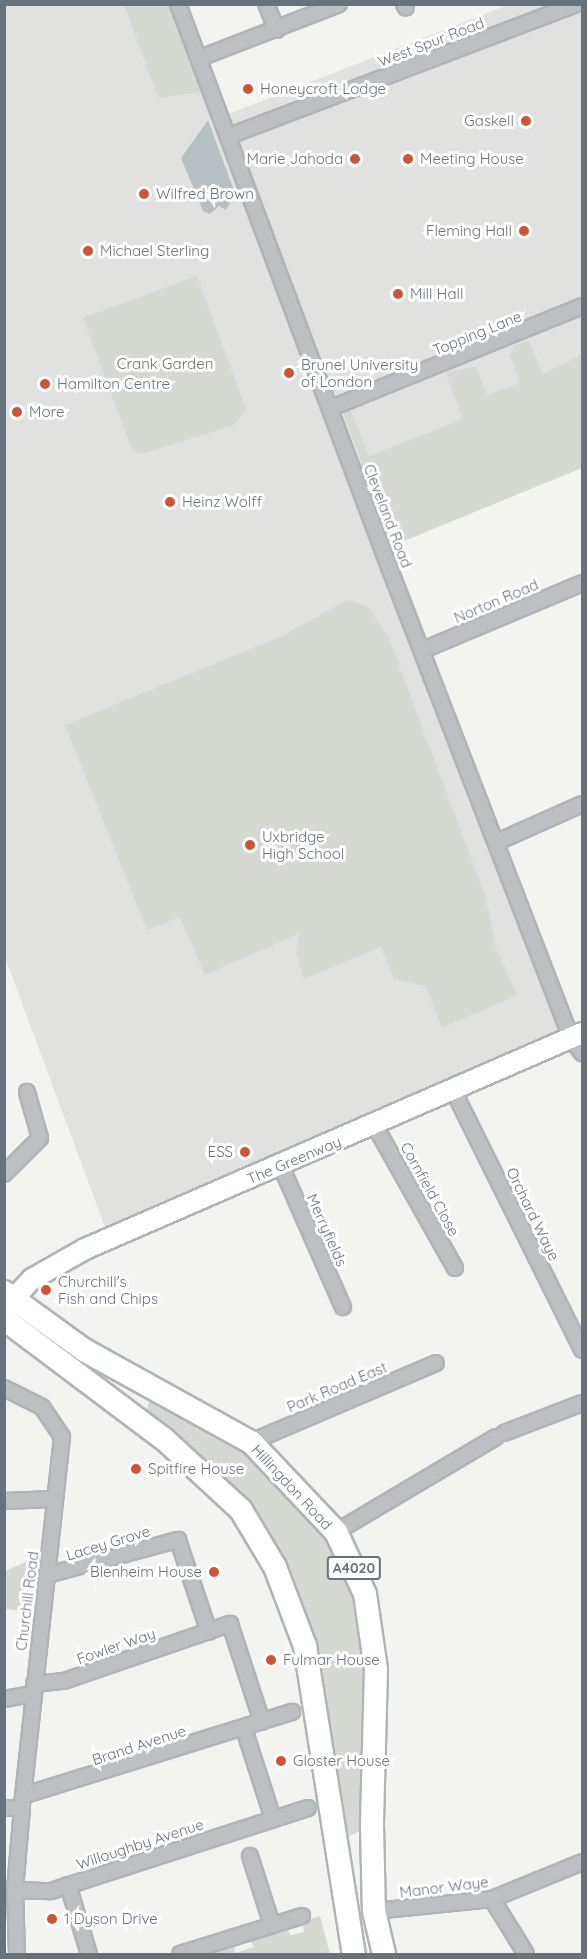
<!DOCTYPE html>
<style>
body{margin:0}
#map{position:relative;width:587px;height:1959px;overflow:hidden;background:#f3f3f0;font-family:Quicksand,sans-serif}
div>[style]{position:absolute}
.built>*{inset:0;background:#e1e2e0}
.green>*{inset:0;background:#d5d9d1}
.water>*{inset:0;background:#b6c0c3}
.roads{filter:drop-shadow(2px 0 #afb4b7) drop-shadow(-2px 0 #afb4b7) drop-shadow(0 2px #afb4b7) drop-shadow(0 -2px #afb4b7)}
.street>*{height:14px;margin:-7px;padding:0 7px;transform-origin:7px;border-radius:7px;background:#bdc0c3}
.secondary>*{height:20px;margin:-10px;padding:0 10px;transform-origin:10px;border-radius:10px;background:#fff}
.primary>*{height:22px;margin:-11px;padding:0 11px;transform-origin:11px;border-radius:11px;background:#fff}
.dots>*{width:16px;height:16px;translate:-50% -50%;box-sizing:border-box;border:3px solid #fff;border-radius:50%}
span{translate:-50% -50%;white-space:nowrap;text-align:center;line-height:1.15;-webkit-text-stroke:6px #fff;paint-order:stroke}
.shield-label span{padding:2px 4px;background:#fff;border:2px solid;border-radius:4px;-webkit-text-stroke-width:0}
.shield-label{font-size:14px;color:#66737d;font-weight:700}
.street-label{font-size:15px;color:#66737d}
.poi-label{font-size:15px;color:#66737d}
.left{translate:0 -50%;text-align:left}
.right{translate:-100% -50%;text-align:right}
.park-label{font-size:15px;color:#687564}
.frame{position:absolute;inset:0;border:6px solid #66737d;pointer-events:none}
</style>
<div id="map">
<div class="built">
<div style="clip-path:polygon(5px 5px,124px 5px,158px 98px,213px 91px,223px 116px,508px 5px,582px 5px,582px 364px,563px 382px,352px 468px,571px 1038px,268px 1171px,226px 1176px,106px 1230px,5px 957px)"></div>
</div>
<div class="green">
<div style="clip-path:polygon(124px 5px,178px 5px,213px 91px,158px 98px)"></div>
<div style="clip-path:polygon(197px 276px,246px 409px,234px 425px,142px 454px,132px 450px,83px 318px)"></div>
<div style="clip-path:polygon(529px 340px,543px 374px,582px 354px,582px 468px,382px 550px,352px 468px,362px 464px,343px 412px,350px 409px,369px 456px,463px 419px,445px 372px,476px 367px,487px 395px,520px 383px,510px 356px,513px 346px)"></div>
<div style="clip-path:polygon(348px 600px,368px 607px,389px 638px,486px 898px,496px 949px,518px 995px,442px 1028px,425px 986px,394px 979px,381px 947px,304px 979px,296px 953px,300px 933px,205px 975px,180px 917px,147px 930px,65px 725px,282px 636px)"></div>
<div style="clip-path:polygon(150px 1395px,251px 1442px,321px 1514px,365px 1594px,372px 1826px,333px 1843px,324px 1744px,275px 1567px,146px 1417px)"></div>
<div style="clip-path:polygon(30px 1560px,37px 1560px,29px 1612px,5px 1609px,5px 1571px)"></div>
<div style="clip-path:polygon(320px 1916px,330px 1954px,201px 1954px,233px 1944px,236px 1953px,254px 1947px,250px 1940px,287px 1927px,290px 1935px,304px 1932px,302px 1922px)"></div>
</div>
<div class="water">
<div style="clip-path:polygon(208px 120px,235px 193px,226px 210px,219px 206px,210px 214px,203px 211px,181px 158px)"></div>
</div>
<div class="roads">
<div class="street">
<div style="left:178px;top:4px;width:601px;rotate:69.46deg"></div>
<div style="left:389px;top:567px;width:505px;rotate:68.87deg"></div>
<div style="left:571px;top:1038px;width:19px;rotate:54deg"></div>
<div style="left:266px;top:4px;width:28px;rotate:67deg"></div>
<div style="left:404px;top:4px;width:4px;rotate:63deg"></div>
<div style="left:200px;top:58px;width:149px;rotate:-21.2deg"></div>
<div style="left:229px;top:136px;width:372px;rotate:-20.8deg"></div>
<div style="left:331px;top:408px;width:271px;rotate:-22.1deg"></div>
<div style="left:423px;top:650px;width:173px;rotate:-22.8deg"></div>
<div style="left:497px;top:842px;width:93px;rotate:-24.1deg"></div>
<div style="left:454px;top:1092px;width:288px;rotate:63.6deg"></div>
<div style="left:375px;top:1126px;width:163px;rotate:60.6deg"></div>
<div style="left:281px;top:1166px;width:154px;rotate:66.3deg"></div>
<div style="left:4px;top:1174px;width:51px;rotate:-45deg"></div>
<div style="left:40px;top:1138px;width:48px;rotate:-105.8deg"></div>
<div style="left:4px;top:1388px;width:42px;rotate:26.6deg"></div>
<div style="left:42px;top:1407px;width:36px;rotate:56deg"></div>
<div style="left:62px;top:1437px;width:373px;rotate:96.2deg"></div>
<div style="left:22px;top:1808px;width:82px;rotate:94.9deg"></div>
<div style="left:15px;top:1890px;width:64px;rotate:88.2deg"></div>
<div style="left:504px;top:1433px;width:84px;rotate:-21deg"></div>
<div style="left:251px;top:1442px;width:201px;rotate:-23.1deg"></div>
<div style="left:4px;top:1501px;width:50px;rotate:-2.3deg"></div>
<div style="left:336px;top:1532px;width:186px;rotate:-30.7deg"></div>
<div style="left:47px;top:1575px;width:136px;rotate:-15deg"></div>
<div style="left:178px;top:1540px;width:97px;rotate:71.4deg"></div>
<div style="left:34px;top:1684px;width:30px;rotate:-6deg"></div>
<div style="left:64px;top:1681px;width:176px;rotate:-19deg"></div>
<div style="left:230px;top:1624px;width:103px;rotate:71.9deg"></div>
<div style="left:4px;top:1699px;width:28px;rotate:-10deg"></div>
<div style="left:244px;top:1729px;width:95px;rotate:72.1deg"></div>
<div style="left:25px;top:1795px;width:280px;rotate:-17.3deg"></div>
<div style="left:4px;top:1808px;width:18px"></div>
<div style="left:250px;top:1856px;width:72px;rotate:72.3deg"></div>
<div style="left:68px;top:1885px;width:72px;rotate:73.1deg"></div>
<div style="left:15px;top:1890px;width:36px;rotate:2deg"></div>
<div style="left:51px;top:1891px;width:270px;rotate:-17.9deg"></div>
<div style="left:492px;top:1899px;width:65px;rotate:58.3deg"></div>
<div style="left:374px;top:1911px;width:119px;rotate:-5.8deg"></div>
<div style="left:492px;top:1899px;width:97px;rotate:-22.3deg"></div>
<div style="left:180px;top:1954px;width:128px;rotate:-17.3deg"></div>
</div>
<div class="secondary">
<div style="left:4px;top:1309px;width:41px;rotate:-47deg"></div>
<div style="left:32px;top:1279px;width:61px;rotate:-29.5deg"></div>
<div style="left:85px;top:1249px;width:542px;rotate:-23.49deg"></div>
</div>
<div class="primary">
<div style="left:4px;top:1292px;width:99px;rotate:35.9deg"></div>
<div style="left:84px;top:1350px;width:191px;rotate:28.9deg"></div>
<div style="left:251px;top:1442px;width:124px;rotate:46.6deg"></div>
<div style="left:336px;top:1532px;width:68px;rotate:64.9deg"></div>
<div style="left:365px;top:1594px;width:76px;rotate:81.7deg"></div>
<div style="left:376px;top:1669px;width:157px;rotate:91.5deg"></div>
<div style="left:372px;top:1826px;width:85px;rotate:88.7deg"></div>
<div style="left:374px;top:1911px;width:44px;rotate:76.9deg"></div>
<div style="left:4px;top:1319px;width:200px;rotate:36.9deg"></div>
<div style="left:164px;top:1439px;width:105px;rotate:42.7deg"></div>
<div style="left:241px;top:1510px;width:66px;rotate:59.2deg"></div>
<div style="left:275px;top:1567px;width:85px;rotate:69.2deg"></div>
<div style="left:305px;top:1646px;width:312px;rotate:81deg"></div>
</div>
</div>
<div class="dots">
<div style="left:248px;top:89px;background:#cd5536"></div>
<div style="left:526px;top:121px;background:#cd5536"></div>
<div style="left:355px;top:159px;background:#cd5536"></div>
<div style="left:408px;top:159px;background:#cd5536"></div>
<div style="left:144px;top:194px;background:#cd5536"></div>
<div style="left:524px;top:231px;background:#cd5536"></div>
<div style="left:88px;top:251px;background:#cd5536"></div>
<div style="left:398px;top:294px;background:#cd5536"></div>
<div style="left:289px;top:373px;background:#cd5536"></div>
<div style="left:45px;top:384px;background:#cd5536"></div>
<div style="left:17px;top:412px;background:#cd5536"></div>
<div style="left:170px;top:502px;background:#cd5536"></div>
<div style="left:250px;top:845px;background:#cd5536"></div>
<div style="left:245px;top:1152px;background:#cd5536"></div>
<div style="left:46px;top:1290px;background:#cd5536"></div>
<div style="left:136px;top:1469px;background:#cd5536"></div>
<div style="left:214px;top:1572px;background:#cd5536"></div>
<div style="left:271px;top:1660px;background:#cd5536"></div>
<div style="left:281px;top:1761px;background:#cd5536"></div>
<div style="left:52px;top:1919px;background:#cd5536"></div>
</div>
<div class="shield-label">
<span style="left:354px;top:1568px">A4020</span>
</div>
<div class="street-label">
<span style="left:431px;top:42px;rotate:-21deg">West Spur Road</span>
<span style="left:477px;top:333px;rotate:-22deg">Topping Lane</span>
<span style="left:388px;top:516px;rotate:69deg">Cleveland Road</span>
<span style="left:496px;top:601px;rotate:-23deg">Norton Road</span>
<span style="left:294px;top:1160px;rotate:-23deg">The Greenway</span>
<span style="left:430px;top:1189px;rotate:61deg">Cornfield Close</span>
<span style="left:533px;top:1214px;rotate:64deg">Orchard Waye</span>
<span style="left:327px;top:1230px;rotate:66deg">Merryfields</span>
<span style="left:337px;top:1387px;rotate:-23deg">Park Road East</span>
<span style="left:292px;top:1487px;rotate:47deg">Hillingdon Road</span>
<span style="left:108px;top:1543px;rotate:-17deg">Lacey Grove</span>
<span style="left:27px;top:1601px;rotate:-83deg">Churchill Road</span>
<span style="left:116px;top:1646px;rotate:-19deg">Fowler Way</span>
<span style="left:139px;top:1745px;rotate:-18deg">Brand Avenue</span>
<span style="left:140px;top:1844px;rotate:-18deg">Willoughby Avenue</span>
<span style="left:444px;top:1887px;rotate:-7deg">Manor Waye</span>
</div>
<div class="poi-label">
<span class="left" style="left:260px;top:89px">Honeycroft Lodge</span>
<span class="right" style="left:514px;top:121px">Gaskell</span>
<span class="right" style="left:343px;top:159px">Marie Jahoda</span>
<span class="left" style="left:420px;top:159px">Meeting House</span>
<span class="left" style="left:156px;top:194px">Wilfred Brown</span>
<span class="right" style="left:512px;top:231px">Fleming Hall</span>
<span class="left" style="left:100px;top:251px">Michael Sterling</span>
<span class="left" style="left:410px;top:294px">Mill Hall</span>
<span class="left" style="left:301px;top:373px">Brunel University<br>of London</span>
<span class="left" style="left:57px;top:384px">Hamilton Centre</span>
<span class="left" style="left:29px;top:412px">More</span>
<span class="left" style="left:182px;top:502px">Heinz Wolff</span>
<span class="left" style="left:262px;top:845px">Uxbridge<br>High School</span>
<span class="right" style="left:233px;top:1152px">ESS</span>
<span class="left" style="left:58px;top:1290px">Churchill's<br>Fish and Chips</span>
<span class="left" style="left:148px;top:1469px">Spitfire House</span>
<span class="right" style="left:202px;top:1572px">Blenheim House</span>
<span class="left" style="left:283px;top:1660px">Fulmar House</span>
<span class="left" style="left:293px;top:1761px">Gloster House</span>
<span class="left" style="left:64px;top:1919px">1 Dyson Drive</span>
</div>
<div class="park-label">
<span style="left:165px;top:364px">Crank Garden</span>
</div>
<div class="frame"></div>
</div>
